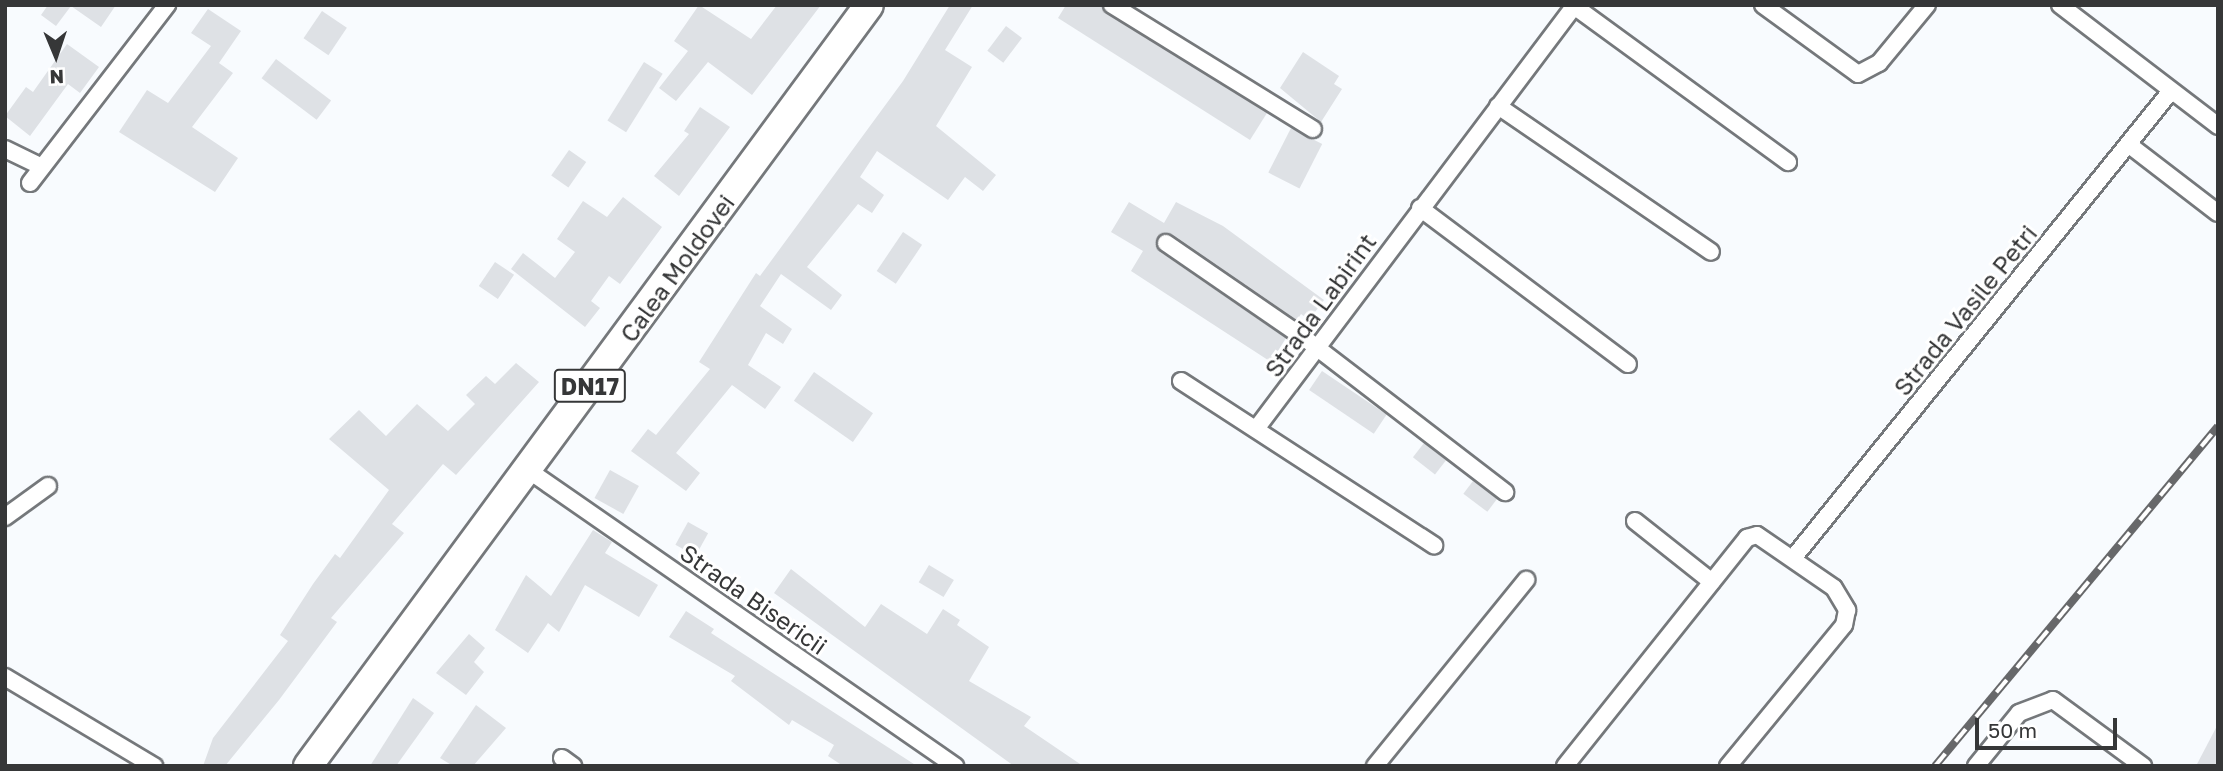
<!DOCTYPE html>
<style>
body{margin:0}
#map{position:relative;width:2223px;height:771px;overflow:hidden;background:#f8fbfe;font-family:"Golos Text",sans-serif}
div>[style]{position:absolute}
.building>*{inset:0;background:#dee1e5;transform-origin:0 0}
.roads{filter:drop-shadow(2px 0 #75787b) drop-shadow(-2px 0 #75787b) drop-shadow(0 2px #75787b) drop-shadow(0 -2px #75787b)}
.minor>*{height:16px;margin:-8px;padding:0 8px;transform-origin:8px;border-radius:8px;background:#fff}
.trunk>*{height:28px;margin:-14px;padding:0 14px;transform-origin:14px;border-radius:14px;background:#fff}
.rail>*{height:8px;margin-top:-4px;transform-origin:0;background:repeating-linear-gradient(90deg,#fff 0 16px,#67686a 0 32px);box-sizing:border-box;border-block:2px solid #67686a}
span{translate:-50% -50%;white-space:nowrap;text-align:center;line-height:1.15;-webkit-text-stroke:6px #fff;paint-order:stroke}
.shield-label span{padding:2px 5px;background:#fff;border:2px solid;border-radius:5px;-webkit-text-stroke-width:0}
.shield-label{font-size:23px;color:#363738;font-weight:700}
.street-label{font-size:24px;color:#363738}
.frame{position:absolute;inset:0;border:7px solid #363738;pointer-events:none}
.north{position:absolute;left:21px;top:21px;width:70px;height:70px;-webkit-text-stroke:5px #fff;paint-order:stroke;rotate:178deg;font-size:19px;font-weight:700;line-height:28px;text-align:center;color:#363738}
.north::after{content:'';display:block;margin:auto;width:24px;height:32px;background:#363738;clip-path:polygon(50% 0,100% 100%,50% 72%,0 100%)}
.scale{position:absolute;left:1975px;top:718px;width:142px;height:32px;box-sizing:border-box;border:4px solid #363738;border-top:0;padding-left:9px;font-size:21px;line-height:24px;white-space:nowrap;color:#363738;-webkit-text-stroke:5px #fff;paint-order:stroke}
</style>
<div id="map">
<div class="building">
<div style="clip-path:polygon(48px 5px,116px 5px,101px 27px,71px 6px,56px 26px,41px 15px)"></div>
<div style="clip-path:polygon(699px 5px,751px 39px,777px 5px,821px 5px,752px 95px,708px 62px,676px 101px,659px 88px,688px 51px,674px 41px)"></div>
<div style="clip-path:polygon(950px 5px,973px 5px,945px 50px,972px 67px,936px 126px,996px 175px,983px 191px,965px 177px,948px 200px,877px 151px,860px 177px,884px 195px,872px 213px,858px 204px,807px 267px,842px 295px,831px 310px,781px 274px,760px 306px,792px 329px,783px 344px,766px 333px,748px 365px,781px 387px,765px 409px,732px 385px,676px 453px,700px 473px,686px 491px,631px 451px,648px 429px,656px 435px,710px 369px,699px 362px,756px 273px,760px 276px,903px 81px)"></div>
<div style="clip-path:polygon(1066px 5px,1102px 5px,1267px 113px,1250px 140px,1058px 18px)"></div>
<div style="clip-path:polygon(208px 9px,241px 31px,219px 63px,233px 73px,192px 127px,238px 158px,215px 192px,119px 132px,147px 90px,168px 103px,211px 46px,191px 33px)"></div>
<div style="left:322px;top:11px;width:30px;height:33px;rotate:34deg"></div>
<div style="left:1006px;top:26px;width:20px;height:31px;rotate:37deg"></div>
<div style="clip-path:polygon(67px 44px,99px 67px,80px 93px,68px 84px,30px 136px,5px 116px,26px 87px,33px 92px)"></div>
<div style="clip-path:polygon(1303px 52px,1339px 76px,1334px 84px,1342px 89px,1321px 122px,1280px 88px)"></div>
<div style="left:276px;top:59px;width:69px;height:24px;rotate:37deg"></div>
<div style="left:644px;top:62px;width:22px;height:69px;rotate:32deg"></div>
<div style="clip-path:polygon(700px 107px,730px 127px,679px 196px,654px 176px,689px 134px,684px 131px)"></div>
<div style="left:1291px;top:128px;width:35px;height:50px;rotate:27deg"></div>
<div style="left:569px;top:150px;width:21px;height:31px;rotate:35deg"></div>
<div style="clip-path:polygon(623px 197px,662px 227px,620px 284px,609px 276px,591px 301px,600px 308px,585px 327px,511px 269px,523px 253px,555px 278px,575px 252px,557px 239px,583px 201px,607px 217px)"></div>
<div style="clip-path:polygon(1129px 202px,1164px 223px,1176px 202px,1223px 226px,1324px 300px,1309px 320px,1301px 314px,1297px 320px,1172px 234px,1158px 237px,1160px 252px,1286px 338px,1271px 362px,1131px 271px,1143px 251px,1111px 232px)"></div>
<div style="left:903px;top:232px;width:23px;height:47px;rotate:34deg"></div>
<div style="left:495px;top:262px;width:23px;height:29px;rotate:34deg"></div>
<div style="clip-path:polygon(516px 363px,539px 382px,456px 475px,443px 464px,392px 524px,404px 533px,331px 618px,337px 622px,279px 700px,225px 766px,203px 766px,213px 738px,288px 641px,280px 635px,313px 584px,335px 554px,340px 558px,389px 490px,329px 439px,359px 410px,386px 436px,417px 404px,448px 431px,475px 404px,466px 395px,486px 376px,495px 384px)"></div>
<div style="left:1322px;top:371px;width:78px;height:23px;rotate:34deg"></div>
<div style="left:814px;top:372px;width:72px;height:35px;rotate:35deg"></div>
<div style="left:1424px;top:443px;width:28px;height:18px;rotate:38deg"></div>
<div style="left:610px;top:470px;width:33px;height:32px;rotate:29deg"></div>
<div style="left:1473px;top:481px;width:30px;height:16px;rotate:37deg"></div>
<div style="left:688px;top:522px;width:23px;height:26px;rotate:29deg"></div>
<div style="clip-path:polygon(593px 530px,612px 542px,605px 553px,658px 585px,639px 617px,585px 585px,559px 632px,548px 623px,528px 653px,495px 630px,526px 575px,551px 596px)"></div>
<div style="left:929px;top:565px;width:29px;height:20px;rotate:31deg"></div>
<div style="clip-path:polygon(791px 569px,865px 627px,881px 604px,927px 634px,943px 609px,960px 620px,957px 625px,989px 647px,969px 681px,1031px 717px,1024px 726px,1083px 766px,1014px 766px,774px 593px)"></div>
<div style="clip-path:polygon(686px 611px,714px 629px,711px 633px,917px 766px,843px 766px,828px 756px,834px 745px,792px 720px,789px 725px,731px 681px,735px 676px,669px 637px)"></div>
<div style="clip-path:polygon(469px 634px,485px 648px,474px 662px,484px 672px,466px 695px,436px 673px)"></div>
<div style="clip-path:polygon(413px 698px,434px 713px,396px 766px,370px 766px)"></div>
<div style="clip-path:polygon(476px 705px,506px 728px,473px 766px,453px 766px,440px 758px)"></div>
<div style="clip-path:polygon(2218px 724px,2218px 766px,2196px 766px)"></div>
</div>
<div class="roads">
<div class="minor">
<div style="left:1112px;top:5px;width:236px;rotate:31.7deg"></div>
<div style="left:1763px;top:5px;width:117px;rotate:36deg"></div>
<div style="left:1858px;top:74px;width:24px;rotate:-28deg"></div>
<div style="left:1879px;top:63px;width:75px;rotate:-50.4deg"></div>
<div style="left:2060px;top:5px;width:199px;rotate:37.4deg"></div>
<div style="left:1574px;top:6px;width:265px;rotate:36.1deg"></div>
<div style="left:1498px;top:106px;width:258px;rotate:34.4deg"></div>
<div style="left:2128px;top:144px;width:113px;rotate:37.5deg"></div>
<div style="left:5px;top:149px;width:41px;rotate:25.9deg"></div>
<div style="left:30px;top:183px;width:225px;rotate:-52.4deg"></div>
<div style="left:1420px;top:208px;width:260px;rotate:36.9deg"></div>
<div style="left:1166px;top:243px;width:166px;rotate:34.5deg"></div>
<div style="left:1303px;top:337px;width:255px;rotate:37.5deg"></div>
<div style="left:1181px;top:381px;width:302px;rotate:33deg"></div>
<div style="left:1256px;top:429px;width:531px;rotate:-53.04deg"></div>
<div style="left:528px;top:470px;width:520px;rotate:34.73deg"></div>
<div style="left:5px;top:517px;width:53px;rotate:-35.8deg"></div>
<div style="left:1635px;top:521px;width:98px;rotate:38.4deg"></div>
<div style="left:1794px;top:557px;width:599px;rotate:-51.03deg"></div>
<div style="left:5px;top:677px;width:174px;rotate:30.9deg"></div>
<div style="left:562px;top:758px;width:14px;rotate:36deg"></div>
<div style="left:1375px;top:766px;width:240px;rotate:-50.9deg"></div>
<div style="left:1565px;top:766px;width:292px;rotate:-51.4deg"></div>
<div style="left:1747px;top:538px;width:10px;rotate:-17deg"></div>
<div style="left:1757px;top:535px;width:93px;rotate:34.5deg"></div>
<div style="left:1834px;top:588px;width:26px;rotate:59deg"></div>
<div style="left:1847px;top:610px;width:15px;rotate:101deg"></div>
<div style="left:1844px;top:625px;width:183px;rotate:129.4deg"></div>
<div style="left:1976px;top:766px;width:68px;rotate:-50.9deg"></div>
<div style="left:2019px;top:713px;width:36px;rotate:-21deg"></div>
<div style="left:2053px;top:700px;width:112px;rotate:36.3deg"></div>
</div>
<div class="trunk">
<div style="left:308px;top:766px;width:945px;rotate:-53.6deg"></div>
</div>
</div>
<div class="rail">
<div style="left:1935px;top:766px;width:442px;rotate:-50.2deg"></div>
</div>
<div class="shield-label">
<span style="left:590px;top:386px">DN17</span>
</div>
<div class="street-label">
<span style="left:677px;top:268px;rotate:-54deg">Calea Moldovei</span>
<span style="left:1320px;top:305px;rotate:-54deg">Strada Labirint</span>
<span style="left:1965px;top:310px;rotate:-51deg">Strada Vasile Petri</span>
<span style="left:754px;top:599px;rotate:35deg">Strada Bisericii</span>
</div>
<div class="frame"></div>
<div class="north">N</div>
<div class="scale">50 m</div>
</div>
